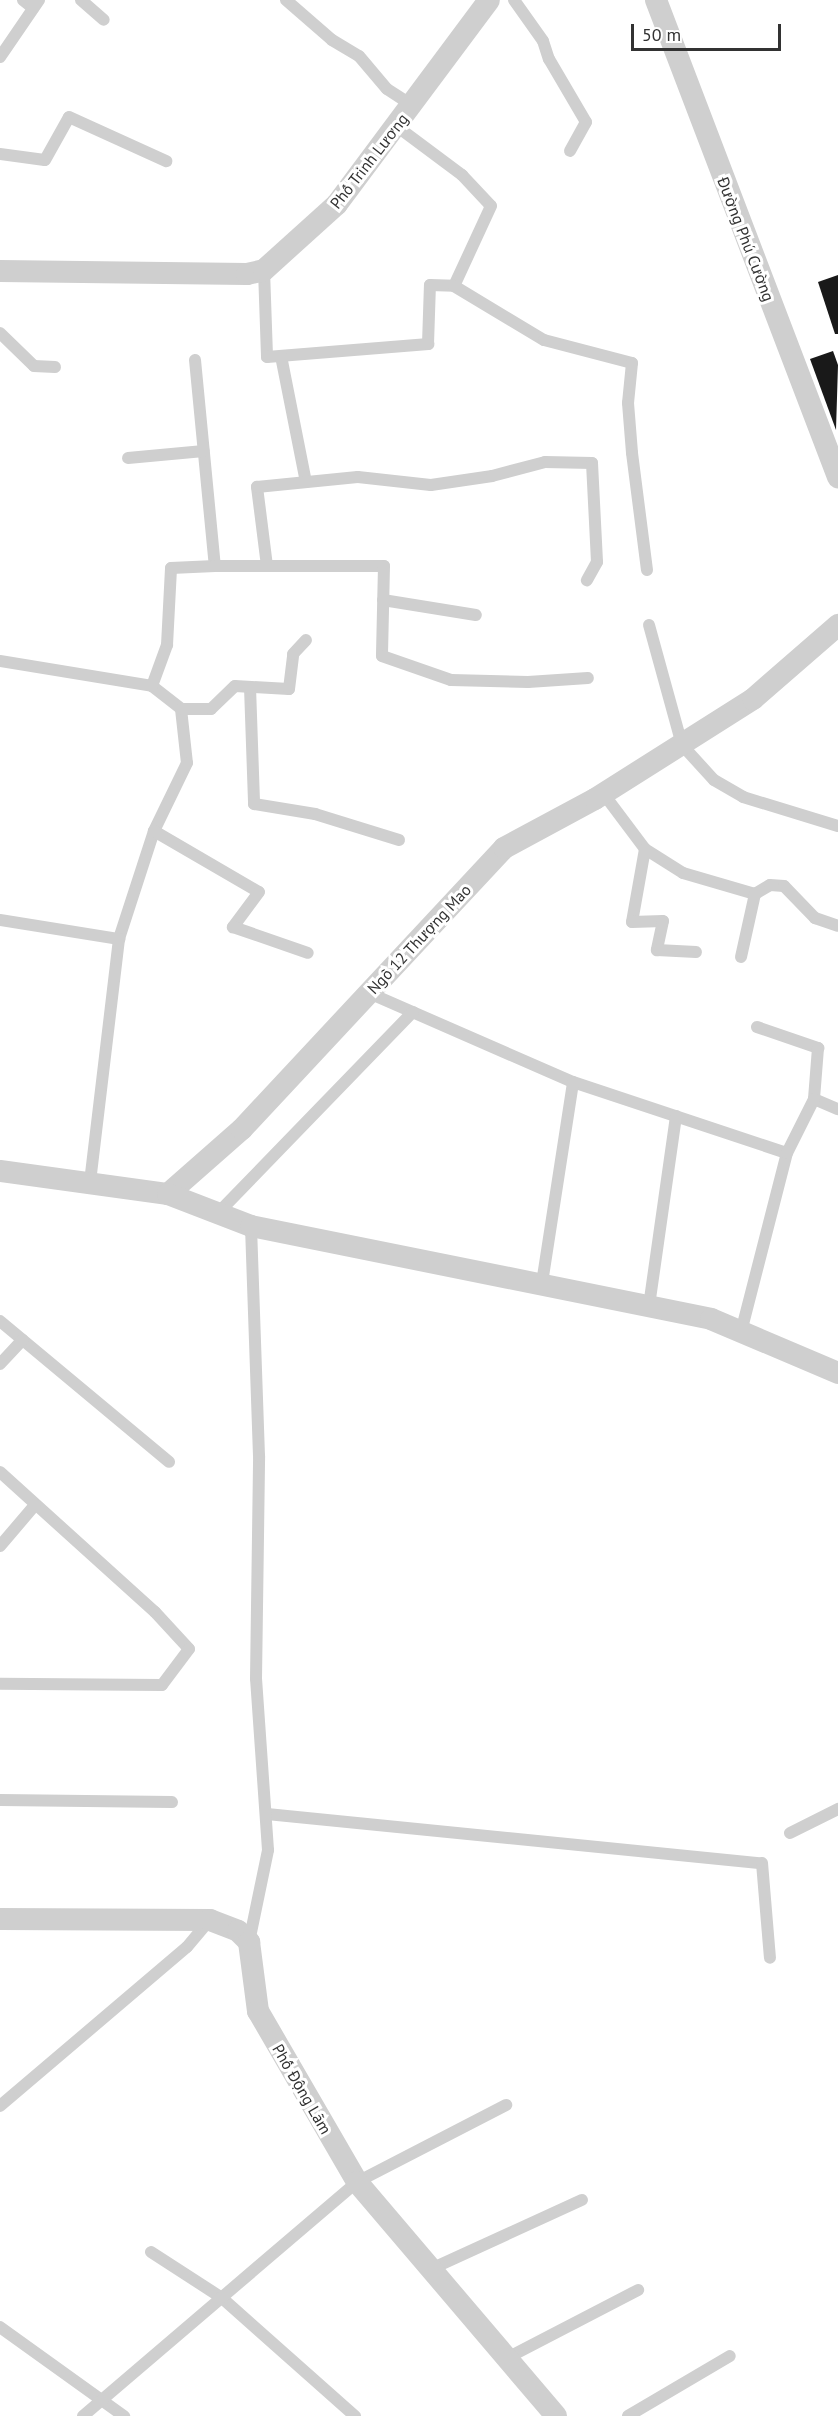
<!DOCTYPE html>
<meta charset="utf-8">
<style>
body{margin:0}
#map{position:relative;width:838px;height:2416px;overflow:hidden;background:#fff;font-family:"PT Sans",sans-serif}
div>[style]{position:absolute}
.building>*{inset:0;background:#191919}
.service>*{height:12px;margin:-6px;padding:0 6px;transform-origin:6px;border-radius:6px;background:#cfcfcf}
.minor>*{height:22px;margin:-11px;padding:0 11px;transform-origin:11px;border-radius:11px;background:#cfcfcf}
span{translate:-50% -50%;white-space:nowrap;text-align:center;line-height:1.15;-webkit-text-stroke:6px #fff;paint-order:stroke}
.street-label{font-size:16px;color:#323232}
.scale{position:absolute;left:631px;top:24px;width:150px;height:27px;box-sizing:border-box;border:3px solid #323232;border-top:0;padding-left:8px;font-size:18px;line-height:21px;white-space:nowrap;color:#323232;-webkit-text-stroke:4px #fff;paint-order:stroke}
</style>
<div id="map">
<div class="building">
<div style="clip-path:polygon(838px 275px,838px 334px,835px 334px,818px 282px)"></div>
<div style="clip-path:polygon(833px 351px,838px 365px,836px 430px,810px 359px)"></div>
</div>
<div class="service">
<div style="left:23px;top:0;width:13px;rotate:39deg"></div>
<div style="left:81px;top:0;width:30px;rotate:41deg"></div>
<div style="left:286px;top:0;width:61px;rotate:41deg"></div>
<div style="left:332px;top:40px;width:31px;rotate:31deg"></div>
<div style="left:359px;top:56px;width:43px;rotate:49.7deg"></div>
<div style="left:387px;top:89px;width:31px;rotate:33deg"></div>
<div style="left:514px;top:0;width:50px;rotate:54.7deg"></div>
<div style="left:543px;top:41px;width:19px;rotate:72deg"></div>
<div style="left:549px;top:59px;width:73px;rotate:59.6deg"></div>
<div style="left:586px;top:122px;width:33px;rotate:119deg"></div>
<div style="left:0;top:57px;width:69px;rotate:-55.6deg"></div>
<div style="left:395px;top:125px;width:84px;rotate:36.7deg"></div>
<div style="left:462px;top:175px;width:42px;rotate:46.9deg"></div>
<div style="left:491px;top:206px;width:88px;rotate:114.8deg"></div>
<div style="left:0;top:154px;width:45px;rotate:7.6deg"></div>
<div style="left:45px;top:160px;width:49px;rotate:-60.8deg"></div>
<div style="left:69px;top:117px;width:107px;rotate:24.4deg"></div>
<div style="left:264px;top:270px;width:87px;rotate:88deg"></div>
<div style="left:267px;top:357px;width:162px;rotate:-4.6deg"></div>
<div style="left:428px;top:344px;width:59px;rotate:-88.1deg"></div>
<div style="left:430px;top:285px;width:24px;rotate:2deg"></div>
<div style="left:454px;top:286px;width:105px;rotate:31deg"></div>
<div style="left:544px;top:340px;width:91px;rotate:14.6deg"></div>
<div style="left:632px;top:363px;width:40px;rotate:95.7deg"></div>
<div style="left:628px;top:403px;width:50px;rotate:85.4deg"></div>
<div style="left:632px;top:453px;width:118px;rotate:82.7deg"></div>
<div style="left:0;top:333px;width:47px;rotate:44.1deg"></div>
<div style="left:34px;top:366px;width:21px;rotate:3deg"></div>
<div style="left:281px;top:356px;width:128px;rotate:78.8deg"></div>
<div style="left:195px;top:360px;width:207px;rotate:84.5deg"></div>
<div style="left:128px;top:458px;width:76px;rotate:-5.3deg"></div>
<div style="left:267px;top:566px;width:80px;rotate:-97.2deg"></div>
<div style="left:257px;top:487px;width:101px;rotate:-5.7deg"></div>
<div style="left:358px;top:477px;width:73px;rotate:6.3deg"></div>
<div style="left:431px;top:485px;width:62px;rotate:-8.4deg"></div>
<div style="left:492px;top:476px;width:55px;rotate:-14.8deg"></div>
<div style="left:545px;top:462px;width:47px;rotate:1.2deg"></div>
<div style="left:592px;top:463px;width:99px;rotate:87.1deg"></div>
<div style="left:597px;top:562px;width:21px;rotate:119deg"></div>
<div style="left:383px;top:600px;width:94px;rotate:9.2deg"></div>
<div style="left:649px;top:625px;width:124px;rotate:74.6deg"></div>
<div style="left:682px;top:745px;width:47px;rotate:47.6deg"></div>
<div style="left:714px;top:780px;width:34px;rotate:30deg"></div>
<div style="left:743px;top:797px;width:99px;rotate:17deg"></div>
<div style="left:0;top:661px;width:154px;rotate:9.3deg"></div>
<div style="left:152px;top:686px;width:37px;rotate:38deg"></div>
<div style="left:181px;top:709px;width:54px;rotate:83.7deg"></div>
<div style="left:187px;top:763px;width:76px;rotate:115.9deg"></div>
<div style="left:154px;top:831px;width:114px;rotate:108deg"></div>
<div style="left:119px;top:939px;width:245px;rotate:96.8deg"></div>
<div style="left:152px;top:686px;width:44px;rotate:-69.9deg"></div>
<div style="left:167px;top:645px;width:77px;rotate:-87deg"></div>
<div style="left:171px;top:568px;width:44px;rotate:-2.6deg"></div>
<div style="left:215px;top:566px;width:169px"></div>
<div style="left:384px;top:566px;width:90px;rotate:91.3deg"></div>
<div style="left:382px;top:656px;width:73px;rotate:19.2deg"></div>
<div style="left:451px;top:680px;width:77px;rotate:1.5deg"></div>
<div style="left:528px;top:682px;width:60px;rotate:-3.8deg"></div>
<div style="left:250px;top:687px;width:117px;rotate:88deg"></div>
<div style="left:254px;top:804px;width:62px;rotate:9.3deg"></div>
<div style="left:315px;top:814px;width:88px;rotate:17.2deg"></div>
<div style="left:181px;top:709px;width:30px"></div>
<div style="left:211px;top:709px;width:33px;rotate:-44deg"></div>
<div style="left:235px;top:686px;width:54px;rotate:3.2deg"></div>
<div style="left:289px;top:689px;width:35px;rotate:-83deg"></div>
<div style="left:293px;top:654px;width:19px;rotate:-47deg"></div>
<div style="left:603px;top:793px;width:70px;rotate:53.1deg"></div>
<div style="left:645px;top:849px;width:45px;rotate:32.3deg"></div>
<div style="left:683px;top:873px;width:75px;rotate:16.3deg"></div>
<div style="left:755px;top:894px;width:17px;rotate:-31deg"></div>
<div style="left:770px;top:885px;width:14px;rotate:4deg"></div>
<div style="left:784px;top:886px;width:45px;rotate:45.9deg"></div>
<div style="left:815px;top:918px;width:24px;rotate:19deg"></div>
<div style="left:154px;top:831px;width:121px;rotate:30.2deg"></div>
<div style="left:259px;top:892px;width:44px;rotate:126.6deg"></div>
<div style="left:233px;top:927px;width:79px;rotate:19.1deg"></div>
<div style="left:645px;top:849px;width:74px;rotate:100.1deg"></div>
<div style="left:632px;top:922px;width:31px;rotate:-2deg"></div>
<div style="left:663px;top:921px;width:30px;rotate:102deg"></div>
<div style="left:657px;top:950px;width:39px;rotate:3deg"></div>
<div style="left:0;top:920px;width:121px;rotate:9.1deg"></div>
<div style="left:741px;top:957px;width:65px;rotate:-77.5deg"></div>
<div style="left:369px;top:993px;width:223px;rotate:23.6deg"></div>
<div style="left:573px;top:1082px;width:225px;rotate:18.4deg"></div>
<div style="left:757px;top:1027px;width:65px;rotate:19deg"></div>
<div style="left:818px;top:1048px;width:51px;rotate:94.5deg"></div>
<div style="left:814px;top:1099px;width:26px;rotate:23deg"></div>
<div style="left:218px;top:1213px;width:280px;rotate:-45.9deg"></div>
<div style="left:542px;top:1283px;width:203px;rotate:-81.2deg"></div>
<div style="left:649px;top:1306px;width:192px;rotate:-81.9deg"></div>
<div style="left:0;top:1321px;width:220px;rotate:39.8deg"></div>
<div style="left:741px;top:1332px;width:185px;rotate:-75.6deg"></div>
<div style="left:787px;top:1153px;width:60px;rotate:-63.4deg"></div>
<div style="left:0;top:1364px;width:33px;rotate:-47deg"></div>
<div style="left:0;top:1472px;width:209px;rotate:42.1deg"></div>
<div style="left:155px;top:1612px;width:50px;rotate:47.4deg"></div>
<div style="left:189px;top:1649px;width:45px;rotate:126.9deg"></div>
<div style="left:162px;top:1685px;width:162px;rotate:-179.6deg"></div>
<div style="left:0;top:1546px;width:54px;rotate:-49.5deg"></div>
<div style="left:0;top:1800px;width:172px;rotate:0.7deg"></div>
<div style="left:267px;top:1814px;width:497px;rotate:5.7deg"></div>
<div style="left:762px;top:1863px;width:95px;rotate:85.2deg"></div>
<div style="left:790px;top:1833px;width:54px;rotate:-26.6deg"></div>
<div style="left:249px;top:1942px;width:94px;rotate:-78.3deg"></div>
<div style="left:268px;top:1850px;width:171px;rotate:-94deg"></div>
<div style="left:256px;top:1679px;width:223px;rotate:-89.2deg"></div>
<div style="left:259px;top:1456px;width:230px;rotate:-92deg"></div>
<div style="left:0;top:2106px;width:245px;rotate:-40.4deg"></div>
<div style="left:187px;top:1947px;width:35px;rotate:-50deg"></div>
<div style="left:151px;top:2252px;width:85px;rotate:32.9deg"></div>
<div style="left:222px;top:2298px;width:178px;rotate:41.6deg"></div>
<div style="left:431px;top:2269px;width:166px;rotate:-24.6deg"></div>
<div style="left:0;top:2327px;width:153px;rotate:35.7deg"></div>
<div style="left:505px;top:2359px;width:150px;rotate:-27.4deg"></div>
<div style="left:83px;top:2416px;width:360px;rotate:-40.5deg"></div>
<div style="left:357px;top:2182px;width:168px;rotate:-27.3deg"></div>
<div style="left:628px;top:2416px;width:118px;rotate:-30.5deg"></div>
</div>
<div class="minor">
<div style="left:656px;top:0;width:511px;rotate:69.12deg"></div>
<div style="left:0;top:271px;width:247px;rotate:0.7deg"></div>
<div style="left:247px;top:274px;width:17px;rotate:-13deg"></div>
<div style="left:264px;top:270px;width:98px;rotate:-42.1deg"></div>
<div style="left:337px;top:204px;width:254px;rotate:-53.3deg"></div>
<div style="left:0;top:1171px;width:170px;rotate:7.8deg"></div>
<div style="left:168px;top:1194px;width:98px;rotate:-41.3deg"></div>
<div style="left:242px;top:1129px;width:384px;rotate:-47deg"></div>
<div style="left:504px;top:848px;width:103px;rotate:-28.3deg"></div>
<div style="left:595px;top:799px;width:187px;rotate:-32.3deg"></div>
<div style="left:753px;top:699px;width:113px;rotate:-41deg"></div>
<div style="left:168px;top:1194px;width:89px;rotate:21.1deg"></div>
<div style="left:251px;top:1226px;width:469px;rotate:11.4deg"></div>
<div style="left:711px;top:1319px;width:138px;rotate:23deg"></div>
<div style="left:0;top:1919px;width:210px;rotate:0.3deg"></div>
<div style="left:210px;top:1920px;width:30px;rotate:21deg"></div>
<div style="left:238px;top:1931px;width:16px;rotate:45deg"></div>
<div style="left:249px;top:1942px;width:70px;rotate:82.6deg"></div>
<div style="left:258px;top:2011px;width:198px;rotate:59.9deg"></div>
<div style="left:357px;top:2182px;width:307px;rotate:49.6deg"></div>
</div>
<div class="street-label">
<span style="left:369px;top:161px;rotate:-52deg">Phố Trinh Lương</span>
<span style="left:746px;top:239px;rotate:69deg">Đường Phú Cường</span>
<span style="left:419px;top:939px;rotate:-47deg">Ngõ 12 Thượng Mao</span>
<span style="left:302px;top:2089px;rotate:60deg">Phố Động Lãm</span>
</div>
<div class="scale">50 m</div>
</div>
